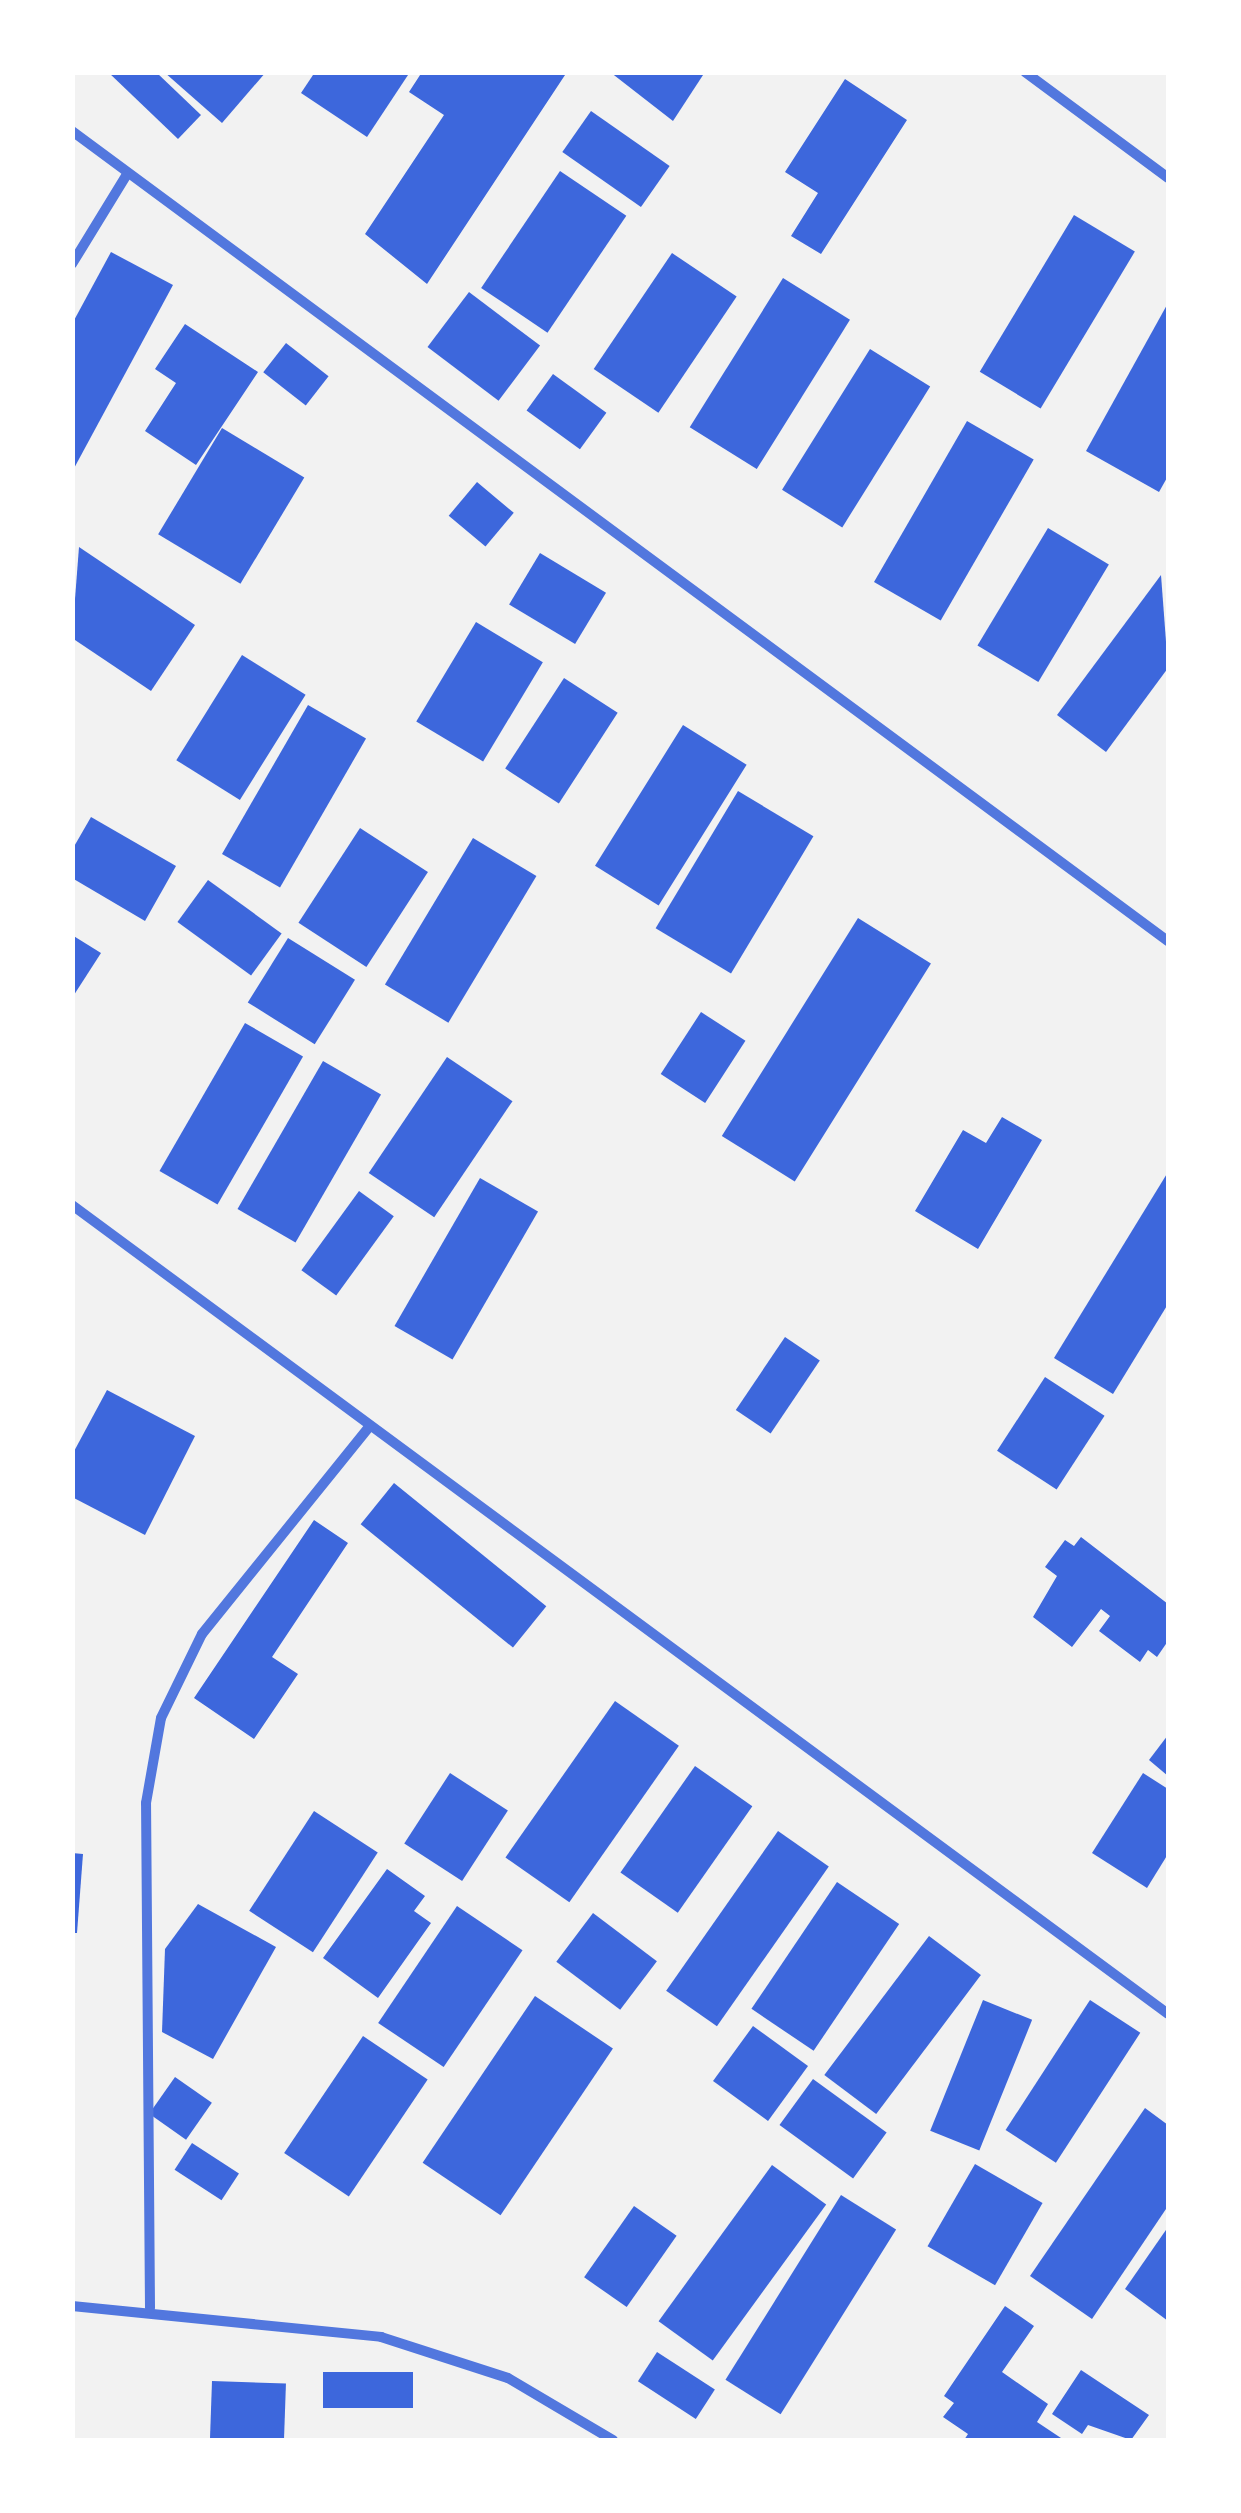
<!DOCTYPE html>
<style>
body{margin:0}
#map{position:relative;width:1241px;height:2513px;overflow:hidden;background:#f2f2f2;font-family:"PT Sans Narrow",sans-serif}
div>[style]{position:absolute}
.building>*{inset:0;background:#3d67dc;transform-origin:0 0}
.minor>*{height:10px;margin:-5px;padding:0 5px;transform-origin:5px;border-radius:5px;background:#5277de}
span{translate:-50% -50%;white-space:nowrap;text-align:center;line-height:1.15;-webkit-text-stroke:8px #fff;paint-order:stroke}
.frame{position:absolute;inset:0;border:75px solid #fff;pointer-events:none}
</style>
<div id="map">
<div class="building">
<div style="clip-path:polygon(108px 72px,156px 72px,201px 115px,178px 139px)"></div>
<div style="clip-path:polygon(164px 72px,266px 72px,222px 123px)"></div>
<div style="clip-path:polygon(315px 72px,410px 72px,367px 137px,301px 93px)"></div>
<div style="clip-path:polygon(422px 72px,567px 72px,427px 284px,365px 234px,444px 115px,409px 92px)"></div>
<div style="clip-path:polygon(610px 72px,705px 72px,673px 121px)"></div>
<div style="clip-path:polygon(845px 79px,907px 120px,821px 254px,791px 236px,818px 193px,785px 172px)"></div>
<div style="left:591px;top:111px;width:96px;height:50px;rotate:35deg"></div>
<div style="left:560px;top:171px;width:80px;height:141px;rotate:34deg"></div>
<div style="left:1074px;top:215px;width:71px;height:183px;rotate:31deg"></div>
<div style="clip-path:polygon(111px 252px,173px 285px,72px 472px,72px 324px)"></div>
<div style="left:672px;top:253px;width:78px;height:140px;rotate:34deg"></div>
<div style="left:783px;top:278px;width:79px;height:176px;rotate:32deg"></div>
<div style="left:469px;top:292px;width:89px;height:69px;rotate:37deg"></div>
<div style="clip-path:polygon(1168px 303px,1168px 476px,1159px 492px,1086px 451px)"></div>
<div style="clip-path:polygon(185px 324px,258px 372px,196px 465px,145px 431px,176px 383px,155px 369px)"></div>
<div style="left:286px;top:343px;width:54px;height:37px;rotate:38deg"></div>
<div style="left:870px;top:349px;width:71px;height:166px;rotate:32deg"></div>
<div style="left:553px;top:374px;width:66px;height:45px;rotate:36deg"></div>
<div style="left:967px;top:421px;width:77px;height:186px;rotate:30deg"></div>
<div style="left:222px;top:428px;width:96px;height:124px;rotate:31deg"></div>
<div style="left:477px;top:482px;width:48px;height:44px;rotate:40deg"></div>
<div style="left:1048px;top:528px;width:71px;height:137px;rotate:31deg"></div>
<div style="clip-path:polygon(79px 547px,195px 625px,151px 691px,72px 638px)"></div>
<div style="left:540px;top:553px;width:77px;height:60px;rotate:31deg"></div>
<div style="clip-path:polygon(1161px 575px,1168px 668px,1106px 752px,1057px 715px)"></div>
<div style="left:476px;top:622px;width:78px;height:116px;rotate:31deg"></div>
<div style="left:242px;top:655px;width:75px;height:124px;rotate:32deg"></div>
<div style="left:564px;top:678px;width:64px;height:108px;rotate:33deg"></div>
<div style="left:308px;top:705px;width:67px;height:172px;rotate:30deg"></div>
<div style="left:683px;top:725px;width:75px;height:166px;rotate:32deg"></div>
<div style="left:738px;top:791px;width:88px;height:160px;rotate:31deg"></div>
<div style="clip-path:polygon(91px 817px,176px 866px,145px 921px,72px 878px,72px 850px)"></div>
<div style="left:360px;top:828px;width:81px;height:113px;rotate:33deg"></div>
<div style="left:473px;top:838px;width:74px;height:171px;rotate:31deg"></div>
<div style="left:208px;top:880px;width:91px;height:52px;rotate:36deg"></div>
<div style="left:858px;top:918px;width:86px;height:257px;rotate:32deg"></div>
<div style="clip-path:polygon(72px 935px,101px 953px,72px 998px)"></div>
<div style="left:288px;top:938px;width:79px;height:76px;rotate:32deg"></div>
<div style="left:701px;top:1012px;width:53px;height:74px;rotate:33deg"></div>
<div style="left:245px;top:1023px;width:67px;height:171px;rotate:30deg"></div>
<div style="left:447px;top:1057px;width:79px;height:140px;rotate:34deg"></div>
<div style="left:323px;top:1061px;width:67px;height:171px;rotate:30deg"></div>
<div style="clip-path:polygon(1002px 1117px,1042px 1140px,978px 1249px,915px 1211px,963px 1130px,986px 1143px)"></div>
<div style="clip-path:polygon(1168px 1172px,1168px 1304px,1113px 1394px,1054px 1358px)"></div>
<div style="left:480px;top:1178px;width:67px;height:171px;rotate:30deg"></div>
<div style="left:359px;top:1191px;width:43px;height:98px;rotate:36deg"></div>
<div style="left:785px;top:1337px;width:42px;height:88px;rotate:34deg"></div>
<div style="left:1045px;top:1377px;width:71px;height:88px;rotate:33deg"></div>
<div style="clip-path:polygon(107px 1390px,195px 1436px,145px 1535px,72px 1497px,72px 1455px)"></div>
<div style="left:394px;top:1483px;width:196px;height:53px;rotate:39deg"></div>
<div style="clip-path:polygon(314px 1520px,348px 1543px,272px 1657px,298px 1674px,254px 1739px,194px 1698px)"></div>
<div style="clip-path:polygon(1081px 1537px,1168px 1604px,1168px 1641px,1157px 1657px,1148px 1650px,1140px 1662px,1099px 1631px,1110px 1616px,1101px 1609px,1072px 1647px,1033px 1617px,1057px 1576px,1045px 1567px,1065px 1540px,1074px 1546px)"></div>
<div style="left:615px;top:1701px;width:78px;height:191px;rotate:35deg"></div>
<div style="clip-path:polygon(1168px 1735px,1168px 1776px,1149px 1760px)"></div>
<div style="left:695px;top:1766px;width:70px;height:130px;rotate:35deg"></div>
<div style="left:450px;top:1773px;width:69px;height:84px;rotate:33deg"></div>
<div style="clip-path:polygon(1143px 1773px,1168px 1789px,1168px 1854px,1147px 1888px,1092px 1853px)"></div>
<div style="left:314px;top:1811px;width:76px;height:119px;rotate:33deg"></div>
<div style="left:778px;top:1831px;width:62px;height:195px;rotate:35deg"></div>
<div style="clip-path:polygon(72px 1853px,83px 1854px,77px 1933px,72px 1933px)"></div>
<div style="clip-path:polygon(387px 1869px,425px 1896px,414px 1911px,431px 1923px,378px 1998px,323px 1958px)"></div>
<div style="left:837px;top:1882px;width:75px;height:153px;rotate:34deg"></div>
<div style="clip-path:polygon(198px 1904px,276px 1947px,213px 2059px,162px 2032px,165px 1949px)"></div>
<div style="left:457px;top:1906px;width:79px;height:141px;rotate:34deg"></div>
<div style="left:593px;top:1913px;width:80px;height:61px;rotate:37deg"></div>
<div style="left:929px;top:1936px;width:65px;height:174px;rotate:37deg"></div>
<div style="left:535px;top:1996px;width:94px;height:201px;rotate:34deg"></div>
<div style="left:983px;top:2000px;width:53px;height:141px;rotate:22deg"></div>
<div style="left:1090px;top:2000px;width:60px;height:155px;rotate:33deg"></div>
<div style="left:753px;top:2026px;width:68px;height:68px;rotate:36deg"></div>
<div style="left:363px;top:2036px;width:78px;height:141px;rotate:34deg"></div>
<div style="left:175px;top:2077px;width:45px;height:45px;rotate:35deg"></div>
<div style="left:813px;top:2079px;width:91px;height:57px;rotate:36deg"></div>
<div style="clip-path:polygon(1145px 2108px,1168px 2125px,1168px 2206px,1092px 2319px,1030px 2276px)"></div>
<div style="left:192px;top:2143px;width:56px;height:32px;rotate:33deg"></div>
<div style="left:975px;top:2164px;width:78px;height:95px;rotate:30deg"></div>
<div style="left:772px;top:2165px;width:67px;height:193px;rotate:36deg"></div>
<div style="left:841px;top:2195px;width:65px;height:218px;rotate:32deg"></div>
<div style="left:634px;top:2206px;width:52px;height:87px;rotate:35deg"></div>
<div style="clip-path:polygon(1168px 2227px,1168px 2321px,1125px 2289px)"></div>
<div style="clip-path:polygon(1005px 2306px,1034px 2326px,1002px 2372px,1048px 2404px,1037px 2422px,1064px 2440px,964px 2440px,968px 2434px,943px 2417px,954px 2403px,944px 2396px)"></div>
<div style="left:657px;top:2352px;width:69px;height:35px;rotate:33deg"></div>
<div style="clip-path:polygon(1081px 2370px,1149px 2415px,1131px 2440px,1088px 2425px,1082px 2434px,1052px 2414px)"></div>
<div style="left:413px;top:2372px;width:36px;height:90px;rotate:90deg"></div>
<div style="left:212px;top:2381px;width:74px;height:59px;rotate:2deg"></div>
</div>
<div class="minor">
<div style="left:1025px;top:72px;width:178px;rotate:36.5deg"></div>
<div style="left:72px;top:131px;width:1363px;rotate:36.47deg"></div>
<div style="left:72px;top:264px;width:103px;rotate:-58.5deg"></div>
<div style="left:72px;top:1205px;width:1362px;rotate:36.43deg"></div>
<div style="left:72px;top:2306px;width:311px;rotate:5.7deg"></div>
<div style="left:381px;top:2337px;width:133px;rotate:17.9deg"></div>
<div style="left:508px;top:2378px;width:122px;rotate:30.6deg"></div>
<div style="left:150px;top:2308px;width:505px;rotate:-90.45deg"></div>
<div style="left:146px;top:1803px;width:86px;rotate:-80deg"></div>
<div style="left:161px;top:1718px;width:93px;rotate:-64deg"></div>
<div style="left:202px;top:1634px;width:266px;rotate:-51.1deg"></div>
</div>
<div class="frame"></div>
</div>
